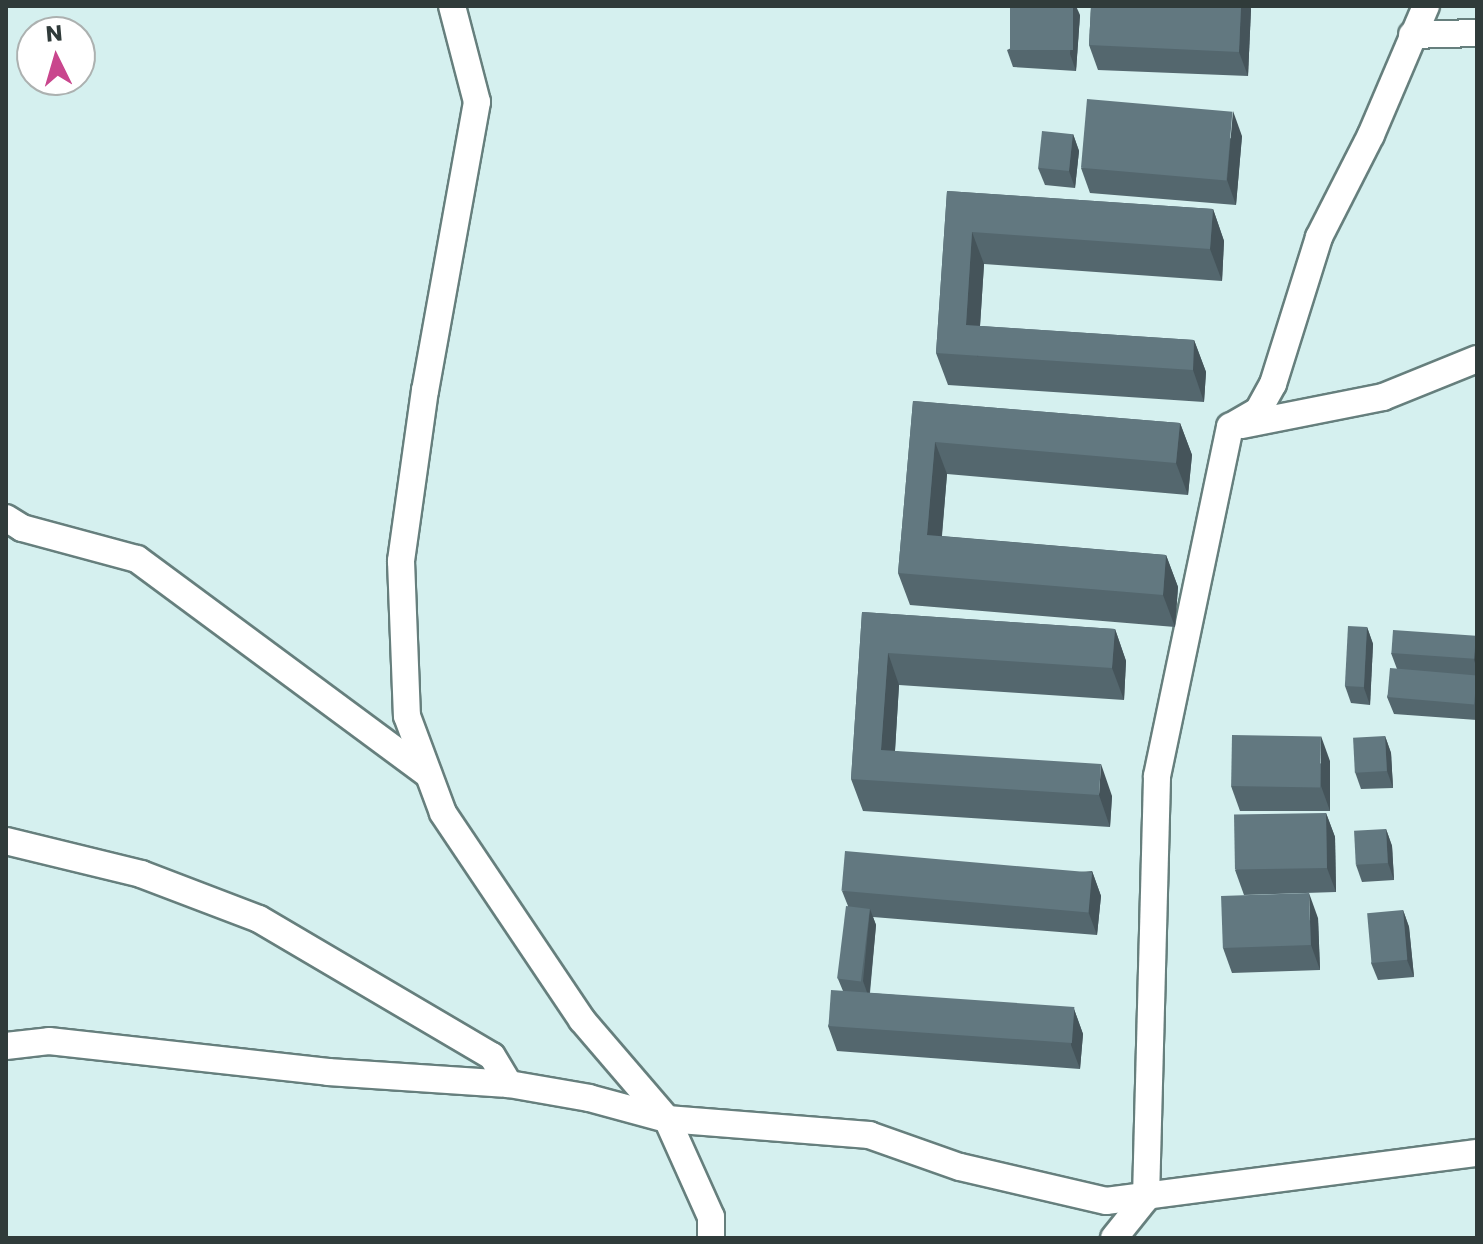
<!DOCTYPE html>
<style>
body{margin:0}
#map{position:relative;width:1483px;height:1244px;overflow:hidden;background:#d5f0ef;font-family:Poppins,sans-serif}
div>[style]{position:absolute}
.roads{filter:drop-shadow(2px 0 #667f7d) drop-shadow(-2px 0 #667f7d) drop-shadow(0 2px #667f7d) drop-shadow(0 -2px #667f7d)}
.minor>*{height:26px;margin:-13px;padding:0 13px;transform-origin:13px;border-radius:13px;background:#fff}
.wall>*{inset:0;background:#54676e}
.shaded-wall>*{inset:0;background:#45545a}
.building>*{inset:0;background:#627880;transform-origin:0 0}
span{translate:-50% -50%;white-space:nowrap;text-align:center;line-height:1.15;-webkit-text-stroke:8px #fff;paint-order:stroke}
.frame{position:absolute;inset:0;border:8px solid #303b3a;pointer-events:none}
.north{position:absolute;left:16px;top:16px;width:80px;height:80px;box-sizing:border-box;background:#fff;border:2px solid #acb1b0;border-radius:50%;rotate:355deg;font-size:22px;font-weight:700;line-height:32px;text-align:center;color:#303b3a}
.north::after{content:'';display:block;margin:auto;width:28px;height:36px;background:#c9468d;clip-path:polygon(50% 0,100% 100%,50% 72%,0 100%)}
</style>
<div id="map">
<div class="roads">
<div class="minor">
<div style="left:452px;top:6px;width:99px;rotate:75.4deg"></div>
<div style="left:477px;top:102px;width:293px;rotate:100.2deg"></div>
<div style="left:425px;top:390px;width:173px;rotate:98deg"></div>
<div style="left:401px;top:561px;width:155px;rotate:87.8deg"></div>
<div style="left:407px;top:716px;width:103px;rotate:69.6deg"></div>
<div style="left:443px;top:813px;width:249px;rotate:56.1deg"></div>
<div style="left:582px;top:1020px;width:130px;rotate:49.4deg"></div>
<div style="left:667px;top:1119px;width:107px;rotate:65.8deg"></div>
<div style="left:711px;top:1217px;width:21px;rotate:90deg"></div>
<div style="left:1412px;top:35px;width:65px;rotate:-1.8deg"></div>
<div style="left:1242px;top:425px;width:144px;rotate:-11.2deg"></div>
<div style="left:1383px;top:397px;width:101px;rotate:-22deg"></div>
<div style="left:6px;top:518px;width:19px;rotate:32deg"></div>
<div style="left:22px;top:528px;width:119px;rotate:15.1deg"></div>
<div style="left:137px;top:559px;width:362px;rotate:36.5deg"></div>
<div style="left:6px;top:841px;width:139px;rotate:13.7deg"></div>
<div style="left:141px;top:874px;width:126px;rotate:20.9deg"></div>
<div style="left:259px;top:919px;width:270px;rotate:30.5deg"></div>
<div style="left:492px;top:1056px;width:33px;rotate:59deg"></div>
<div style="left:6px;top:1046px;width:43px;rotate:-6.6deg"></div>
<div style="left:49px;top:1041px;width:281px;rotate:6.3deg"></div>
<div style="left:328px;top:1072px;width:181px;rotate:3.8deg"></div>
<div style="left:509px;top:1084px;width:81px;rotate:9.9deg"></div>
<div style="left:589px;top:1098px;width:81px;rotate:15.1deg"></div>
<div style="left:667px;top:1119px;width:203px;rotate:4.5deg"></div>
<div style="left:869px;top:1135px;width:96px;rotate:19.4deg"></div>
<div style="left:960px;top:1167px;width:150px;rotate:13.1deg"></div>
<div style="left:1106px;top:1201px;width:374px;rotate:-7.4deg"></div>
<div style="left:1114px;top:1238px;width:51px;rotate:-51.3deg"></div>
<div style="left:1146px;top:1198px;width:422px;rotate:-88.5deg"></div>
<div style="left:1157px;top:776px;width:357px;rotate:-78.2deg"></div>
<div style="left:1230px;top:427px;width:32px;rotate:-30deg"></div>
<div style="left:1258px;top:411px;width:31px;rotate:-61deg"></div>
<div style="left:1273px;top:384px;width:154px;rotate:-72.6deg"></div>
<div style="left:1319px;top:237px;width:114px;rotate:-63deg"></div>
<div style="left:1371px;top:135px;width:140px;rotate:-66.9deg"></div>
</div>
</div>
<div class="wall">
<div style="clip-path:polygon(1091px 6px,1250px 6px,1251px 9px,1248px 76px,1098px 70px,1089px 45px)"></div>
<div style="clip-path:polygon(1080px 15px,1076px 71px,1013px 67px,1007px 50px)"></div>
<div style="clip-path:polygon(1073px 134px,1079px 151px,1075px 188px,1045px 185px,1038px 168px)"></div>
<div style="clip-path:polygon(1242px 136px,1236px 205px,1090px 193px,1081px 168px)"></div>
<div style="clip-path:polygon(947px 191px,1213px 209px,1224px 241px,1222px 281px,984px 264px,980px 326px,1194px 340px,1206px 372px,1204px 402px,948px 385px,936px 353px)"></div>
<div style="clip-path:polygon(913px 401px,1180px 423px,1192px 455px,1188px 495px,947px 474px,942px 536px,1166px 555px,1178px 587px,1175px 627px,910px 605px,898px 573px)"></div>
<div style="clip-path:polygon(862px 612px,1115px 629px,1126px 661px,1124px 700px,899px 685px,895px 751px,1112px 796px,1110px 827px,863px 811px,851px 779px)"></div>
<div style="clip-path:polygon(1367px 627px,1373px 644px,1370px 705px,1351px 703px,1345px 686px)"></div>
<div style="clip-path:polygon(1477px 639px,1477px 720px,1394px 714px,1387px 697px,1397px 669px,1391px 653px)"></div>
<div style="clip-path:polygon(1385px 736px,1391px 753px,1393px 788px,1361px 789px,1355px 772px)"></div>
<div style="clip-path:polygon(1330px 761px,1330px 811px,1240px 811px,1231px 786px)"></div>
<div style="clip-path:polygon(1326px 813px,1335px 837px,1336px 892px,1244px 895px,1235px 870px)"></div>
<div style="clip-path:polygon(1386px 829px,1392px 846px,1394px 880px,1362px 882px,1356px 865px)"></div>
<div style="clip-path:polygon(1092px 871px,1101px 896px,1097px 935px,873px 917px,876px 925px,870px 993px,1074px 1009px,1083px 1034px,1080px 1069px,837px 1051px,828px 1026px,843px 991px,838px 979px,848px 906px,842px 891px)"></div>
<div style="clip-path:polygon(1403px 910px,1409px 927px,1414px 977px,1378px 980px,1371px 963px)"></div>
<div style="clip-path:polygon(1318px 918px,1320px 970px,1232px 973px,1223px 948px)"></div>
</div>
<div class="shaded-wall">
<div style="clip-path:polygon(1073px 6px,1076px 6px,1080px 15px,1076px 71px,1070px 54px)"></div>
<div style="clip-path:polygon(1241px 6px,1250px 6px,1251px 9px,1248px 76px,1239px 52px)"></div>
<div style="clip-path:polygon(1233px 111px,1242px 136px,1236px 205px,1227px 180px)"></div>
<div style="clip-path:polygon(1073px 134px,1079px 151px,1075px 188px,1069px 171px)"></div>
<div style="clip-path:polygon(1213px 209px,1224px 241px,1222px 281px,1210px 249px)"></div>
<div style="clip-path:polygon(972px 232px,984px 264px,978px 357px,966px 325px)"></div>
<div style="clip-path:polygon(1194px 340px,1206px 372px,1204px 402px,1193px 370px)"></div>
<div style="clip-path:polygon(1180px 423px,1192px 455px,1188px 495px,1176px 463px)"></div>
<div style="clip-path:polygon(935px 442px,947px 474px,939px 567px,927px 535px)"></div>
<div style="clip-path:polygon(1166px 555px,1178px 587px,1175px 627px,1163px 595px)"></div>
<div style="clip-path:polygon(1367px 627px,1373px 644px,1370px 705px,1364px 688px)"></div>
<div style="clip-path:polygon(1115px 629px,1126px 661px,1124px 700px,1112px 668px)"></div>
<div style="clip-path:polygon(1476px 636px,1477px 639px,1477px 669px,1474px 660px)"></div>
<div style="clip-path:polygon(888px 653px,899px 685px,893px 782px,881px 750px)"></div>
<div style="clip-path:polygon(1321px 736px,1330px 761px,1330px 811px,1321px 786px)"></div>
<div style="clip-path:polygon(1385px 736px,1391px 753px,1393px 788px,1387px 771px)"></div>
<div style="clip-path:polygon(1101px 764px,1112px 796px,1110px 827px,1099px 795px)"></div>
<div style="clip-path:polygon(1326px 813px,1335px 837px,1336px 892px,1327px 868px)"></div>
<div style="clip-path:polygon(1386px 829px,1392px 846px,1394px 880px,1388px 863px)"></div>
<div style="clip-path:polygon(1092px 871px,1101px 896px,1097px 935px,1088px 911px)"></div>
<div style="clip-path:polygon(1309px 893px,1318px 918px,1320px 970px,1311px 945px)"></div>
<div style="clip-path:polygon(870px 909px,876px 925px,869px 998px,863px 981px)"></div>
<div style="clip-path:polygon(1403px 910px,1409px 927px,1414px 977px,1407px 960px)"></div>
<div style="clip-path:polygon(1074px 1009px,1083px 1034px,1080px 1069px,1071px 1045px)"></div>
</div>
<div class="building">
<div style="left:1010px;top:6px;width:63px;height:44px"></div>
<div style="clip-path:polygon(1091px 6px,1241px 6px,1239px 52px,1089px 45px)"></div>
<div style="left:1087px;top:99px;width:146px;height:69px;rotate:5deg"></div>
<div style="left:1042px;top:131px;width:31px;height:37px;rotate:6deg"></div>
<div style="clip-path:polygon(947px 191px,1213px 209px,1210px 249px,972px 232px,966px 325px,1194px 340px,1193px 370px,936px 353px)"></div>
<div style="clip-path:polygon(913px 401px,1180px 423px,1176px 463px,935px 442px,927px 535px,1166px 555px,1163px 595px,898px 573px)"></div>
<div style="clip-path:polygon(862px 612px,1115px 629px,1112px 668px,888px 653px,881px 750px,1101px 764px,1099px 795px,851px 779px)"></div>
<div style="left:1348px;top:626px;width:19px;height:60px;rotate:3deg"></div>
<div style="left:1393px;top:630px;width:83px;height:23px;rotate:4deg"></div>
<div style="left:1390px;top:668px;width:87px;height:29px;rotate:5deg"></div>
<div style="left:1232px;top:735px;width:89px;height:51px;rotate:1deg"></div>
<div style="left:1385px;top:736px;width:35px;height:32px;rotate:87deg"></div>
<div style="left:1326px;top:813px;width:55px;height:92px;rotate:89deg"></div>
<div style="left:1386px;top:829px;width:34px;height:32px;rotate:87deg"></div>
<div style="left:845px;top:851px;width:248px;height:40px;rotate:5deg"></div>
<div style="left:1309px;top:893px;width:52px;height:88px;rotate:88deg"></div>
<div style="left:846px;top:906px;width:24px;height:73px;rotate:7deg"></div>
<div style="left:1403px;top:910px;width:50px;height:36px;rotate:85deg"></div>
<div style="left:831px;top:990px;width:244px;height:36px;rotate:4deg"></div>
</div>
<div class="frame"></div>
<div class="north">N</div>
</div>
